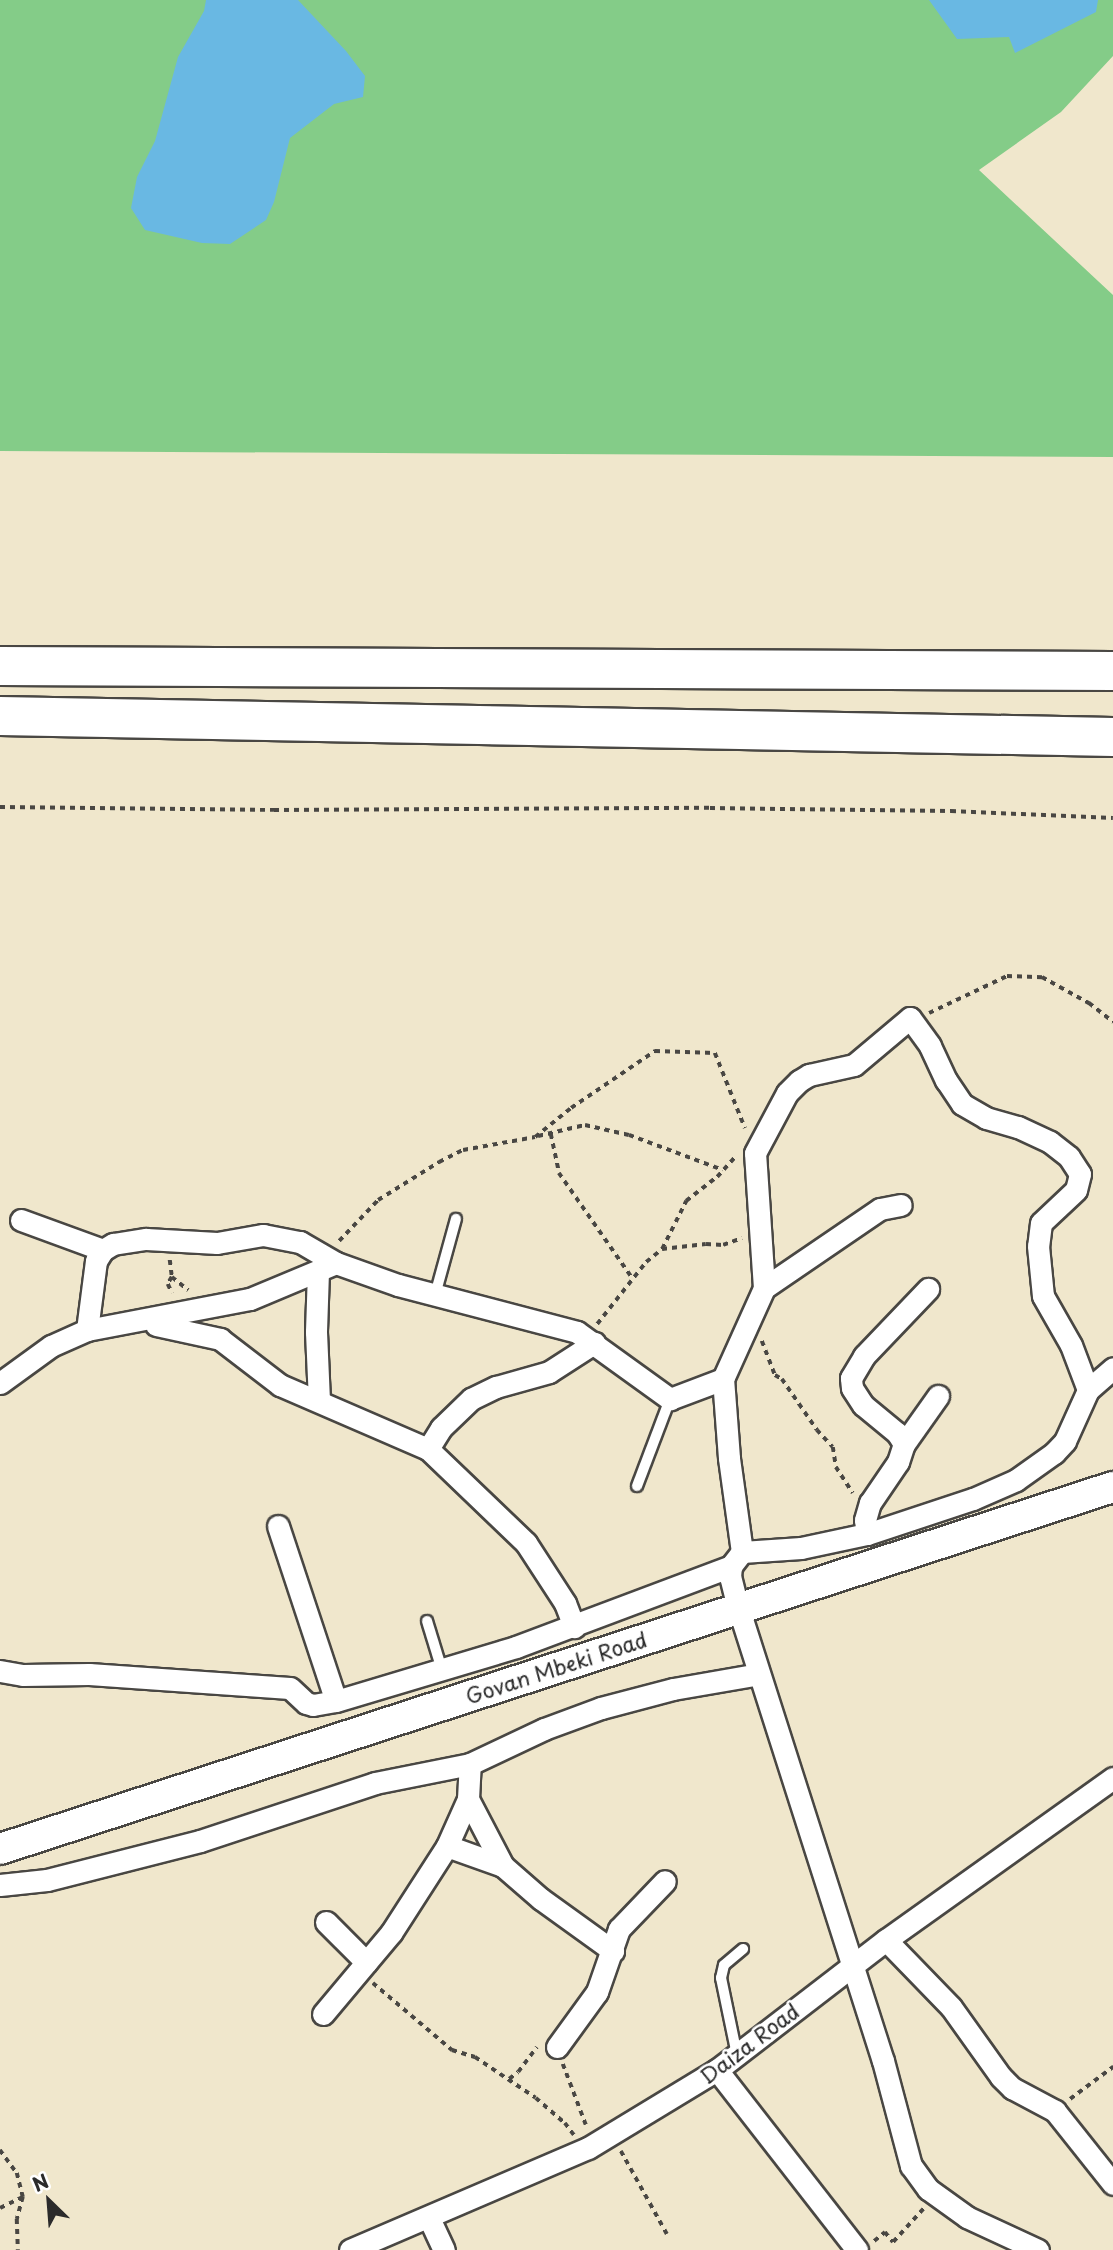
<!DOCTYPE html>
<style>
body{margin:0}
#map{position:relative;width:1113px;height:2250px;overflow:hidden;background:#f0e7cc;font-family:"Playpen Sans",sans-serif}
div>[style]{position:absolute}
.green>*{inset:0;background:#84cc88}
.water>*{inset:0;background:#69b8e3}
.path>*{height:3.5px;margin-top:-1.75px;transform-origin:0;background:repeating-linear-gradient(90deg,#494743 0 5px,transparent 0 10px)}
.roads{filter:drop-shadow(2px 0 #494743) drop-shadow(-2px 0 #494743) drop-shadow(0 2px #494743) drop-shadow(0 -2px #494743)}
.lane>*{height:10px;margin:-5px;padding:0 5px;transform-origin:5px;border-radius:5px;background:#fff}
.street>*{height:21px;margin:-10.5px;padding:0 10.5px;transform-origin:10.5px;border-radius:10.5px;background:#fff}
.secondary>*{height:30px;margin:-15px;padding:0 15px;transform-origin:15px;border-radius:15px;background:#fff}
.highway>*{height:38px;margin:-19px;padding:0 19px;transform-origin:19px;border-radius:19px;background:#fff}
span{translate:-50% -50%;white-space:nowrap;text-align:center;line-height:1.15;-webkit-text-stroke:5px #fff;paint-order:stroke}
.street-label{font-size:21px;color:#2b2b2b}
.north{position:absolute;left:14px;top:2166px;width:70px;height:70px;-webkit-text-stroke:5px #fff;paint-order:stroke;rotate:335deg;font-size:19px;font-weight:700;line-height:28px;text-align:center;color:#2b2b2b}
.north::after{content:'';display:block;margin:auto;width:24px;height:32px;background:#2b2b2b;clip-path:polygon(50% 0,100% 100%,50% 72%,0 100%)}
</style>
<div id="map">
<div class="green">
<div style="clip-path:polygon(0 0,1113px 0,1113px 56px,1061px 112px,979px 170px,1113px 295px,1113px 457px,0 451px)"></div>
</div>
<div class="water">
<div style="clip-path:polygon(206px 0,298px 0,346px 51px,365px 76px,363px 97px,334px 104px,290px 138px,274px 202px,266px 220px,230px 244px,202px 243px,145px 230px,131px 208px,137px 177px,155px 141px,178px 57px,204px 11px)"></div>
<div style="clip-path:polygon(929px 0,1098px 0,1096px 12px,1015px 53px,1009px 37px,957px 39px)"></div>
</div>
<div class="path">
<div style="left:0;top:807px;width:274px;rotate:0.6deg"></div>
<div style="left:274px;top:810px;width:436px;rotate:-0.3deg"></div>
<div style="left:710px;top:808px;width:241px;rotate:0.7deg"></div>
<div style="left:951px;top:811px;width:162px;rotate:2.5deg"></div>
<div style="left:929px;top:1013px;width:86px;rotate:-25.4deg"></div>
<div style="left:1007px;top:976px;width:35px;rotate:2deg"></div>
<div style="left:1042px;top:977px;width:54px;rotate:29deg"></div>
<div style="left:1089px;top:1003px;width:31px;rotate:38deg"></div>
<div style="left:551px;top:1134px;width:40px;rotate:78deg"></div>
<div style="left:559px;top:1173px;width:129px;rotate:55.1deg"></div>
<div style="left:538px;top:1136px;width:48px;rotate:-13.2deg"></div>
<div style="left:585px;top:1125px;width:45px;rotate:12.8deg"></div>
<div style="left:629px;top:1135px;width:100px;rotate:20.4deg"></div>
<div style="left:339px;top:1241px;width:57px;rotate:-46.4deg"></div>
<div style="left:378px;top:1200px;width:72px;rotate:-31.9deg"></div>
<div style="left:439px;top:1162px;width:27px;rotate:-27deg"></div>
<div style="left:463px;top:1150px;width:73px;rotate:-10.2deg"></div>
<div style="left:535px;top:1137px;width:46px;rotate:-38.9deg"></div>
<div style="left:571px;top:1108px;width:102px;rotate:-34.2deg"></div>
<div style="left:655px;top:1051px;width:60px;rotate:1.9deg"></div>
<div style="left:715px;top:1053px;width:81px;rotate:68.2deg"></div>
<div style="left:662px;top:1249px;width:54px;rotate:-63.4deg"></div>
<div style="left:686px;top:1201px;width:39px;rotate:-38deg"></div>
<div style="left:717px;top:1177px;width:27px;rotate:-48deg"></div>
<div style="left:170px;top:1260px;width:17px;rotate:83deg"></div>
<div style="left:172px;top:1277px;width:21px;rotate:39deg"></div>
<div style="left:172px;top:1277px;width:8px;rotate:120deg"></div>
<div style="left:168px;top:1284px;width:10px;rotate:66deg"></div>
<div style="left:597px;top:1324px;width:79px;rotate:-51.7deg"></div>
<div style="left:646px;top:1262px;width:21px;rotate:-39deg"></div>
<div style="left:662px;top:1249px;width:44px;rotate:-6.5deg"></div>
<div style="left:706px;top:1244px;width:17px;rotate:3deg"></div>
<div style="left:723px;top:1245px;width:20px;rotate:-20deg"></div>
<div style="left:762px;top:1341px;width:36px;rotate:69deg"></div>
<div style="left:775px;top:1375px;width:8px;rotate:30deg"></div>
<div style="left:782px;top:1379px;width:62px;rotate:55.5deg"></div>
<div style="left:817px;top:1430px;width:23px;rotate:47deg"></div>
<div style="left:833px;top:1447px;width:20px;rotate:81deg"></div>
<div style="left:836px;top:1467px;width:31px;rotate:57deg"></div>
<div style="left:373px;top:1983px;width:104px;rotate:40.3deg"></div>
<div style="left:452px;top:2050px;width:24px;rotate:17deg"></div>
<div style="left:475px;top:2057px;width:73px;rotate:33.9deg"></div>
<div style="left:536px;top:2098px;width:38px;rotate:41deg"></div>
<div style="left:565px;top:2123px;width:15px;rotate:53deg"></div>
<div style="left:563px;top:2064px;width:65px;rotate:69.3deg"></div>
<div style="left:509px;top:2079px;width:11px;rotate:-38deg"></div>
<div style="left:518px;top:2072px;width:31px;rotate:-53deg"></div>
<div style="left:1070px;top:2099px;width:54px;rotate:-36.7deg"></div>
<div style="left:0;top:2150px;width:29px;rotate:54deg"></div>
<div style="left:17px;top:2173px;width:25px;rotate:76deg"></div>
<div style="left:23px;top:2197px;width:23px;rotate:105deg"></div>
<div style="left:17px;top:2219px;width:31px;rotate:88deg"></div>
<div style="left:621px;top:2151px;width:95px;rotate:61deg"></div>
<div style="left:0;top:2208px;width:25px;rotate:-26deg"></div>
<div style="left:874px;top:2241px;width:14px;rotate:-39deg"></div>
<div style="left:885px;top:2232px;width:13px;rotate:51deg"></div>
<div style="left:893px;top:2242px;width:46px;rotate:-47.6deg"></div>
</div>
<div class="roads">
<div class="lane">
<div style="left:435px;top:1295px;width:79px;rotate:-74.6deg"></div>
<div style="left:637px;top:1486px;width:93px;rotate:-69.2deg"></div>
<div style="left:427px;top:1621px;width:51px;rotate:73deg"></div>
<div style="left:737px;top:2055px;width:79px;rotate:-101.7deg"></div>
<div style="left:721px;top:1978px;width:13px;rotate:-77deg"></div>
<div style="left:724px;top:1965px;width:25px;rotate:-40deg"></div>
</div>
<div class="street">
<div style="left:21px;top:1220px;width:87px;rotate:20.1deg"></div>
<div style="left:318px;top:1271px;width:61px;rotate:91.9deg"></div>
<div style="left:316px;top:1332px;width:68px;rotate:87.5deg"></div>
<div style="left:764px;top:1288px;width:140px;rotate:-34.3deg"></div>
<div style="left:880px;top:1209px;width:21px;rotate:-11deg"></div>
<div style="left:156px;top:1325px;width:66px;rotate:12.3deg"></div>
<div style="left:220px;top:1339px;width:76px;rotate:37.5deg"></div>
<div style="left:280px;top:1385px;width:161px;rotate:23.4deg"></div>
<div style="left:428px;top:1449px;width:136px;rotate:43.8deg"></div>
<div style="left:526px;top:1543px;width:72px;rotate:57deg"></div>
<div style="left:565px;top:1603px;width:26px;rotate:69deg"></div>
<div style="left:87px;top:1330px;width:70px;rotate:-82.6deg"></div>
<div style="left:96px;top:1261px;width:13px;rotate:-58deg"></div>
<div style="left:103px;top:1250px;width:12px;rotate:-31deg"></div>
<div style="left:113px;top:1244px;width:33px;rotate:-9deg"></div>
<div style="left:146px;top:1239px;width:71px;rotate:3.2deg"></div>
<div style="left:217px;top:1243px;width:47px;rotate:-9.9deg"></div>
<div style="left:263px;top:1235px;width:38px;rotate:11deg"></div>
<div style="left:300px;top:1242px;width:42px;rotate:30.3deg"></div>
<div style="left:0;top:1383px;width:63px;rotate:-36deg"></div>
<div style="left:51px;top:1346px;width:39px;rotate:-24deg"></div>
<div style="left:87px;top:1330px;width:166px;rotate:-10.8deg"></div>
<div style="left:250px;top:1299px;width:93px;rotate:-22.7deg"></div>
<div style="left:336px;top:1263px;width:66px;rotate:19.5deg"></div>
<div style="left:398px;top:1285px;width:185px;rotate:14.7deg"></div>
<div style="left:577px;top:1332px;width:115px;rotate:35.8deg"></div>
<div style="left:670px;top:1399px;width:57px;rotate:-20.7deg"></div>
<div style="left:904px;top:1444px;width:59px;rotate:-54.7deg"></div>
<div style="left:428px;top:1449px;width:25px;rotate:-58deg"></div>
<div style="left:441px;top:1428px;width:42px;rotate:-44deg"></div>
<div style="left:471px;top:1399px;width:28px;rotate:-26deg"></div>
<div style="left:496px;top:1387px;width:55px;rotate:-15.8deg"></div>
<div style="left:549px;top:1372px;width:54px;rotate:-32.8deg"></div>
<div style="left:278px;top:1526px;width:184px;rotate:71.7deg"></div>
<div style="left:867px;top:1534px;width:14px;rotate:-98deg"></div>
<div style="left:865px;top:1520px;width:18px;rotate:-74deg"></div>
<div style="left:870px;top:1503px;width:50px;rotate:-55.7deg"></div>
<div style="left:898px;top:1462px;width:19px;rotate:-72deg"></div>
<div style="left:904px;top:1444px;width:13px;rotate:-122deg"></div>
<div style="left:897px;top:1433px;width:44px;rotate:-140.5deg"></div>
<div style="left:863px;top:1405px;width:20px;rotate:-123deg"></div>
<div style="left:852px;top:1388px;width:10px;rotate:-96deg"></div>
<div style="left:851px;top:1378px;width:26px;rotate:-59deg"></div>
<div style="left:864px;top:1356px;width:93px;rotate:-46.3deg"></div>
<div style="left:742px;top:1552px;width:95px;rotate:-97.9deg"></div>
<div style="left:729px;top:1458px;width:79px;rotate:-94.3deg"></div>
<div style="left:723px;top:1379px;width:100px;rotate:-65.7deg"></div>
<div style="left:764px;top:1288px;width:135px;rotate:-93.8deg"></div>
<div style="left:755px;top:1153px;width:68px;rotate:-61.9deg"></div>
<div style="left:787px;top:1093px;width:17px;rotate:-45deg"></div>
<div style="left:799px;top:1081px;width:12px;rotate:-31deg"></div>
<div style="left:809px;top:1075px;width:46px;rotate:-12.5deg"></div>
<div style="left:854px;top:1065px;width:73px;rotate:-40deg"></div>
<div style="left:910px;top:1018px;width:34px;rotate:54deg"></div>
<div style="left:930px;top:1046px;width:38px;rotate:65deg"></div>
<div style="left:946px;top:1080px;width:29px;rotate:56deg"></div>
<div style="left:962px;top:1104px;width:28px;rotate:30deg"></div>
<div style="left:986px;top:1118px;width:33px;rotate:16deg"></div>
<div style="left:1018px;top:1127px;width:35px;rotate:25deg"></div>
<div style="left:1050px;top:1142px;width:24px;rotate:38deg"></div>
<div style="left:1069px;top:1157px;width:20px;rotate:57deg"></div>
<div style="left:1080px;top:1174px;width:16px;rotate:104deg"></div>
<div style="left:1076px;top:1190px;width:48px;rotate:136.7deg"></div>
<div style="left:1041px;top:1223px;width:23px;rotate:97deg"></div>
<div style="left:1038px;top:1246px;width:50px;rotate:84.3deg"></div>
<div style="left:1043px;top:1296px;width:56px;rotate:60.3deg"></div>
<div style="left:1071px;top:1345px;width:48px;rotate:69.3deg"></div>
<div style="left:0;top:1671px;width:23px;rotate:10deg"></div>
<div style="left:23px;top:1675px;width:66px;rotate:-0.9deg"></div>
<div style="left:89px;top:1674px;width:201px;rotate:4deg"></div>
<div style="left:290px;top:1688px;width:22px;rotate:43deg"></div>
<div style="left:306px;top:1703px;width:7px;rotate:16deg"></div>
<div style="left:313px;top:1705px;width:23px;rotate:-10deg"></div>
<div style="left:336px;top:1701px;width:188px;rotate:-16.7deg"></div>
<div style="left:516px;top:1647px;width:230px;rotate:-20.6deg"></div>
<div style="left:468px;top:1799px;width:76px;rotate:62.4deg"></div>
<div style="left:447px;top:1846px;width:59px;rotate:19.7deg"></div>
<div style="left:503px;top:1866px;width:50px;rotate:41deg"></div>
<div style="left:541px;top:1899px;width:89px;rotate:35.8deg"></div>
<div style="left:0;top:1885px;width:47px;rotate:-6.1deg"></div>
<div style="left:47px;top:1880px;width:158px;rotate:-14.3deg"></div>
<div style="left:200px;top:1841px;width:184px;rotate:-18.3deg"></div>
<div style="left:375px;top:1783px;width:97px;rotate:-11.3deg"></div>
<div style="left:470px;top:1764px;width:82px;rotate:-25.3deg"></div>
<div style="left:544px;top:1729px;width:61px;rotate:-20.2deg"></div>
<div style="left:601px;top:1708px;width:74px;rotate:-14.8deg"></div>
<div style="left:673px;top:1689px;width:87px;rotate:-9.9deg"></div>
<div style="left:326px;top:1922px;width:57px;rotate:45deg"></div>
<div style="left:886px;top:1940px;width:93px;rotate:45.9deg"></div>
<div style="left:951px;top:2007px;width:86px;rotate:54.5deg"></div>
<div style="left:1001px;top:2077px;width:16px;rotate:45deg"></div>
<div style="left:1012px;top:2088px;width:49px;rotate:28.1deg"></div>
<div style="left:1055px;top:2111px;width:93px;rotate:51.5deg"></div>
<div style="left:323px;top:2014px;width:106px;rotate:-50deg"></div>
<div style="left:391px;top:1933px;width:103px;rotate:-57.2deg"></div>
<div style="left:447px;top:1846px;width:51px;rotate:-65.9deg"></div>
<div style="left:468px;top:1799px;width:35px;rotate:-87deg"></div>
<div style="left:557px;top:2047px;width:68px;rotate:-54deg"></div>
<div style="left:597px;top:1992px;width:67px;rotate:-70.8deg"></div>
<div style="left:619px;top:1929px;width:66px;rotate:-46.2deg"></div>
<div style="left:717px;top:2070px;width:228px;rotate:52.1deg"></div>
<div style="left:429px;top:2218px;width:35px;rotate:65deg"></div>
<div style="left:350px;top:2250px;width:259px;rotate:-23.2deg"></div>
<div style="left:588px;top:2148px;width:151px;rotate:-31.2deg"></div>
<div style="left:717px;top:2070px;width:213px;rotate:-37.6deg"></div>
<div style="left:886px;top:1940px;width:279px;rotate:-35.5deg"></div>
<div style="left:1038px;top:2250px;width:78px;rotate:-155.1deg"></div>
<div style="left:967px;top:2217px;width:48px;rotate:-144.3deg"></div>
<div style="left:928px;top:2189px;width:29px;rotate:-126deg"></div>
<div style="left:911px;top:2166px;width:109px;rotate:-104.9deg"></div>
<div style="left:883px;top:2061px;width:476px;rotate:-107.7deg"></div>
<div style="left:738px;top:1608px;width:32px;rotate:-104deg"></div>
<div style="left:730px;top:1577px;width:11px;rotate:-85deg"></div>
<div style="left:731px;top:1566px;width:18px;rotate:-52deg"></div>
<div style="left:742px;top:1552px;width:59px;rotate:-3.9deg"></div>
<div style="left:801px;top:1548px;width:67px;rotate:-12deg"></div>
<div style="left:867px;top:1534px;width:112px;rotate:-18.3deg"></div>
<div style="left:973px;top:1499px;width:47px;rotate:-23.8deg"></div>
<div style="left:1016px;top:1480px;width:47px;rotate:-35.4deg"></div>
<div style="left:1054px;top:1453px;width:16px;rotate:-47deg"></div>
<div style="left:1065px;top:1441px;width:56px;rotate:-65.7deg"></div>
<div style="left:1088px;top:1390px;width:33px;rotate:-41deg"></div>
</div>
<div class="secondary">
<div style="left:0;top:1849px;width:1170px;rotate:-18.02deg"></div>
</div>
<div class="highway">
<div style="left:0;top:666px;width:1113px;rotate:0.26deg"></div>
<div style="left:0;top:716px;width:1113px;rotate:1.08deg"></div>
</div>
</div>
<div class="street-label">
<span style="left:556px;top:1667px;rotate:-18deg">Govan Mbeki Road</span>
<span style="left:749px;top:2043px;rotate:-37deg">Daiza Road</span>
</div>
<div class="north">N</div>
</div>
